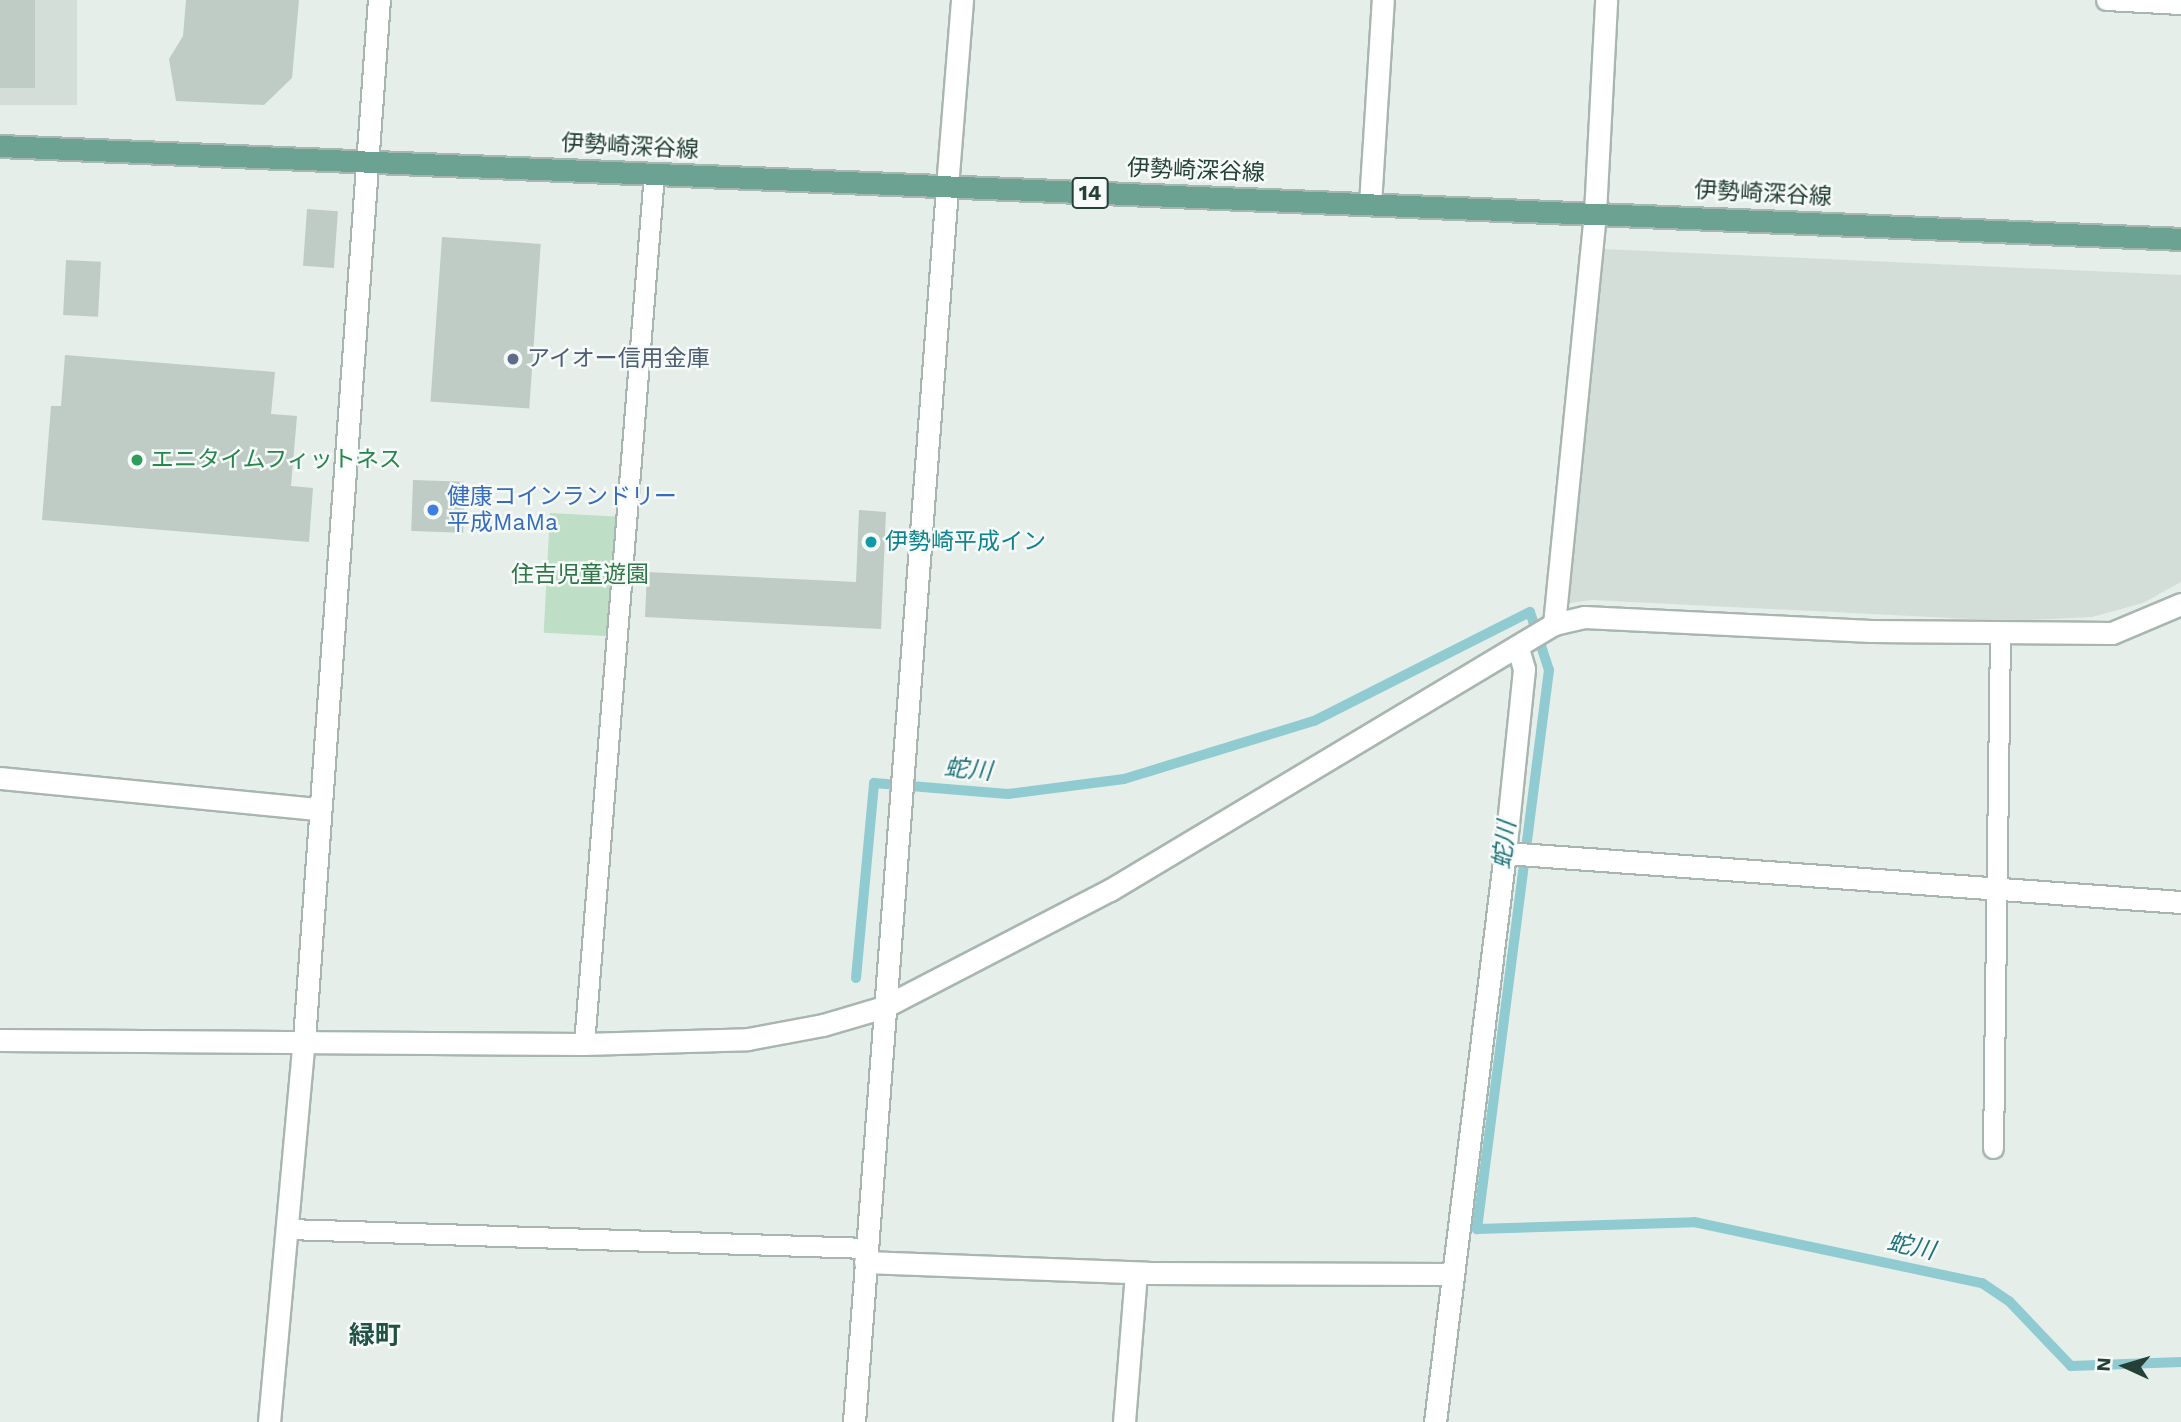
<!DOCTYPE html>
<meta charset="utf-8">
<style>
body{margin:0}
#map{position:relative;width:2181px;height:1422px;overflow:hidden;background:#e6eeea;font-family:"Work Sans","Noto Sans JP",sans-serif}
div>[style]{position:absolute}
.built>*{inset:0;background:#d4ded9;transform-origin:0 0}
.green>*{inset:0;background:#bfdec6;transform-origin:0 0}
.stream>*{height:10px;margin:-5px;padding:0 5px;transform-origin:5px;border-radius:5px;background:#90cbd1}
.building>*{inset:0;background:#beccc5;transform-origin:0 0}
.roads{filter:drop-shadow(2px 0 #a8b6b1) drop-shadow(-2px 0 #a8b6b1) drop-shadow(0 2px #a8b6b1) drop-shadow(0 -2px #a8b6b1)}
.service>*{height:19px;margin:-9.5px;padding:0 9.5px;transform-origin:9.5px;border-radius:9.5px;background:#fff}
.minor>*{height:21px;margin:-10.5px;padding:0 10.5px;transform-origin:10.5px;border-radius:10.5px;background:#fff}
.tertiary>*{height:21px;margin:-10.5px;padding:0 10.5px;transform-origin:10.5px;border-radius:10.5px;background:#fff}
.primary>*{height:21px;margin:-10.5px;padding:0 10.5px;transform-origin:10.5px;border-radius:10.5px;background:#6ba291}
.dots>*{width:19px;height:19px;translate:-50% -50%;box-sizing:border-box;border:4px solid #f6faf8;border-radius:50%}
span{translate:-50% -50%;white-space:nowrap;text-align:center;line-height:1.15;-webkit-text-stroke:5px #f6faf8;paint-order:stroke}
.shield-label span{padding:2px 5px;background:#f6faf8;border:2px solid;border-radius:5px;-webkit-text-stroke-width:0}
.shield-label{font-size:21px;color:#254037;font-weight:700}
.street-label{font-size:23px;color:#254037}
.service-label{font-size:23px;color:#4e5e75}
.left{translate:0 -50%;text-align:left}
.leisure-label{font-size:23px;color:#27864d}
.shop-label{font-size:23px;color:#366cbe}
.culture-label{font-size:23px;color:#0d838f}
.park-label{font-size:23px;color:#2f7646}
.water-label{font-size:24px;color:#1f727b;font-style:italic}
.quarter-label{font-size:26px;color:#215243;font-weight:700}
.north{position:absolute;left:2090px;top:1331px;width:70px;height:70px;-webkit-text-stroke:5px #f6faf8;paint-order:stroke;rotate:274deg;font-size:19px;font-weight:700;line-height:28px;text-align:center;color:#254037}
.north::after{content:'';display:block;margin:auto;width:24px;height:32px;background:#254037;clip-path:polygon(50% 0,100% 100%,50% 72%,0 100%)}
</style>
<div id="map">
<div class="built">
<div style="left:0;top:0;width:77px;height:105px"></div>
<div style="clip-path:polygon(1603px 249px,2181px 275px,2181px 582px,2143px 603px,2092px 617px,2010px 621px,1592px 600px,1563px 604px)"></div>
</div>
<div class="green">
<div style="left:550px;top:513px;width:66px;height:120px;rotate:3deg"></div>
</div>
<div class="stream">
<div style="left:856px;top:978px;width:196px;rotate:-84.7deg"></div>
<div style="left:874px;top:783px;width:134px;rotate:4.7deg"></div>
<div style="left:1008px;top:794px;width:117px;rotate:-7.4deg"></div>
<div style="left:1124px;top:779px;width:199px;rotate:-17deg"></div>
<div style="left:1314px;top:721px;width:242px;rotate:-26.8deg"></div>
<div style="left:1530px;top:612px;width:61px;rotate:71.9deg"></div>
<div style="left:1549px;top:670px;width:564px;rotate:97.34deg"></div>
<div style="left:1477px;top:1229px;width:217px;rotate:-1.8deg"></div>
<div style="left:1694px;top:1222px;width:294px;rotate:12deg"></div>
<div style="left:1982px;top:1283px;width:32px;rotate:34deg"></div>
<div style="left:2009px;top:1301px;width:90px;rotate:46.4deg"></div>
<div style="left:2071px;top:1366px;width:110px;rotate:-2.1deg"></div>
</div>
<div class="building">
<div style="left:0;top:0;width:35px;height:88px"></div>
<div style="clip-path:polygon(186px 0,299px 0,292px 78px,264px 105px,176px 101px,169px 59px,183px 36px)"></div>
<div style="left:307px;top:209px;width:31px;height:57px;rotate:4deg"></div>
<div style="left:442px;top:237px;width:99px;height:165px;rotate:4deg"></div>
<div style="left:66px;top:260px;width:35px;height:55px;rotate:3deg"></div>
<div style="clip-path:polygon(65px 355px,275px 372px,271px 414px,297px 416px,291px 486px,313px 488px,309px 542px,42px 520px,51px 406px,61px 406px)"></div>
<div style="left:413px;top:480px;width:52px;height:51px;rotate:2deg"></div>
<div style="clip-path:polygon(859px 510px,886px 512px,881px 629px,645px 617px,647px 572px,856px 582px)"></div>
</div>
<div class="roads">
<div class="service">
<div style="left:2106px;top:0;width:75px;rotate:3.1deg"></div>
<div style="left:584px;top:1044px;width:873px;rotate:-85.4deg"></div>
<div style="left:1993px;top:1148px;width:516px;rotate:-89.22deg"></div>
<div style="left:288px;top:1229px;width:578px;rotate:1.88deg"></div>
</div>
<div class="minor">
<div style="left:1370px;top:204px;width:204px;rotate:-86.4deg"></div>
<div style="left:1554px;top:624px;width:413px;rotate:-84.3deg"></div>
<div style="left:1595px;top:213px;width:213px;rotate:-87deg"></div>
<div style="left:0;top:778px;width:318px;rotate:5.6deg"></div>
<div style="left:1505px;top:853px;width:678px;rotate:4.15deg"></div>
<div style="left:865px;top:1262px;width:283px;rotate:2.2deg"></div>
<div style="left:1148px;top:1273px;width:302px;rotate:0.2deg"></div>
<div style="left:854px;top:1422px;width:1238px;rotate:-85.69deg"></div>
<div style="left:1124px;top:1422px;width:149px;rotate:-85.4deg"></div>
<div style="left:1435px;top:1422px;width:573px;rotate:-82.99deg"></div>
<div style="left:1505px;top:853px;width:185px;rotate:-84.1deg"></div>
<div style="left:1524px;top:669px;width:22px;rotate:-106deg"></div>
</div>
<div class="tertiary">
<div style="left:947px;top:187px;width:188px;rotate:-85.4deg"></div>
<div style="left:0;top:1040px;width:584px;rotate:0.39deg"></div>
<div style="left:584px;top:1044px;width:164px;rotate:-1.7deg"></div>
<div style="left:748px;top:1039px;width:76px;rotate:-10.6deg"></div>
<div style="left:823px;top:1025px;width:64px;rotate:-16.4deg"></div>
<div style="left:884px;top:1007px;width:254px;rotate:-27.4deg"></div>
<div style="left:1110px;top:890px;width:518px;rotate:-30.93deg"></div>
<div style="left:1554px;top:624px;width:31px;rotate:-13deg"></div>
<div style="left:1584px;top:617px;width:287px;rotate:2.8deg"></div>
<div style="left:1871px;top:631px;width:241px;rotate:0.5deg"></div>
<div style="left:2112px;top:633px;width:75px;rotate:-22.8deg"></div>
<div style="left:269px;top:1422px;width:384px;rotate:-84.8deg"></div>
<div style="left:304px;top:1040px;width:1043px;rotate:-85.88deg"></div>
</div>
<div class="primary">
<div style="left:0;top:146px;width:2183px;rotate:2.44deg"></div>
</div>
</div>
<div class="dots">
<div style="left:513px;top:359px;background:#5c6f8a"></div>
<div style="left:137px;top:460px;background:#2e9e5b"></div>
<div style="left:433px;top:510px;background:#3f7fe0"></div>
<div style="left:871px;top:542px;background:#0f9aa8"></div>
</div>
<div class="shield-label">
<span style="left:1090px;top:193px">14</span>
</div>
<div class="street-label">
<span style="left:630px;top:147px;rotate:3deg">伊勢崎深谷線</span>
<span style="left:1196px;top:171px;rotate:2deg">伊勢崎深谷線</span>
<span style="left:1763px;top:194px;rotate:3deg">伊勢崎深谷線</span>
</div>
<div class="service-label">
<span class="left" style="left:527px;top:359px">アイオー信用金庫</span>
</div>
<div class="leisure-label">
<span class="left" style="left:151px;top:460px">エニタイムフィットネス</span>
</div>
<div class="shop-label">
<span class="left" style="left:447px;top:510px">健康コインランドリー<br>平成MaMa</span>
</div>
<div class="culture-label">
<span class="left" style="left:885px;top:542px">伊勢崎平成イン</span>
</div>
<div class="park-label">
<span style="left:580px;top:575px">住吉児童遊園</span>
</div>
<div class="water-label">
<span style="left:968px;top:770px;rotate:5deg">蛇川</span>
<span style="left:1505px;top:845px;rotate:-83deg">蛇川</span>
<span style="left:1911px;top:1247px;rotate:12deg">蛇川</span>
</div>
<div class="quarter-label">
<span style="left:375px;top:1336px">緑町</span>
</div>
<div class="north">N</div>
</div>
